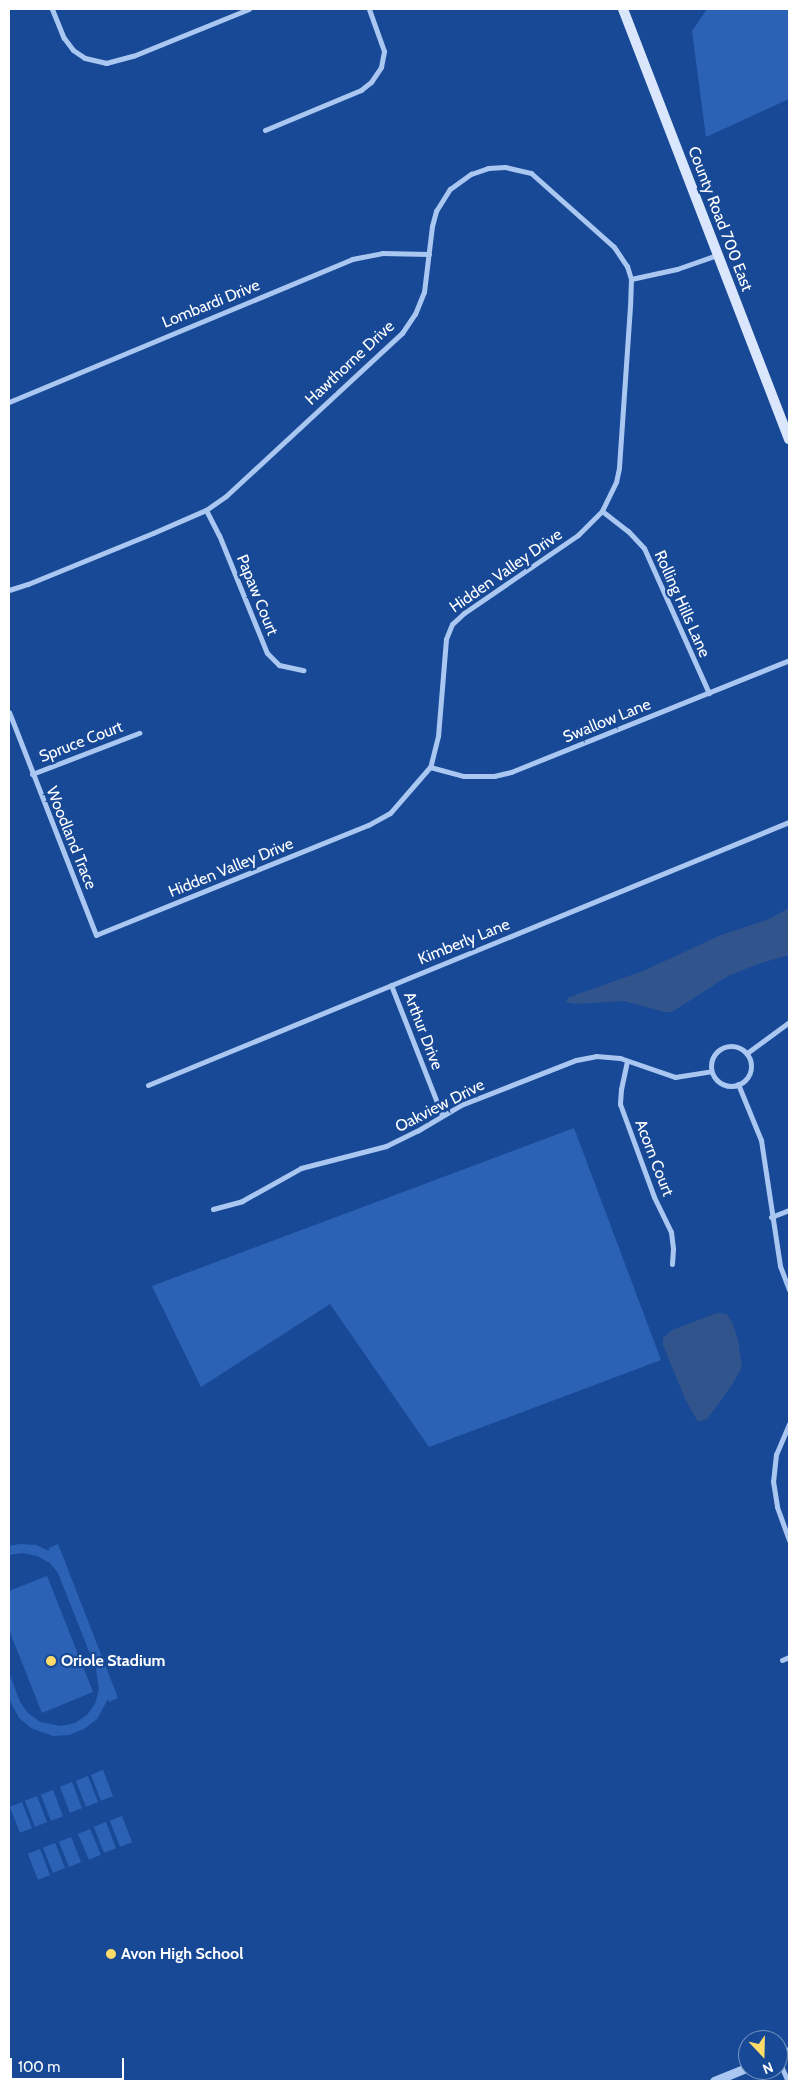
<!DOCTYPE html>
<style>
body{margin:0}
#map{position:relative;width:798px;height:2090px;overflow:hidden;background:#184996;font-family:Cabin,sans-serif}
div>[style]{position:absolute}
.green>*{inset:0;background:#2c62b5;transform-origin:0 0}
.water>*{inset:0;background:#31548d}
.minor>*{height:5px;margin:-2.5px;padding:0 2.5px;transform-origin:2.5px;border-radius:2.5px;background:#aac7f1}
.minor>.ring{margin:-2.5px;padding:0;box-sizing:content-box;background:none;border:5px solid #aac7f1;border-radius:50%}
.tertiary>*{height:9px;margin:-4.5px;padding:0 4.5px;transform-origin:4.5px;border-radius:4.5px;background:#aac7f1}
.secondary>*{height:10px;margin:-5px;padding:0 5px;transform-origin:5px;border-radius:5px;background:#d9e6fb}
.dots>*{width:14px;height:14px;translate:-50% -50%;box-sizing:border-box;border:2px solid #184996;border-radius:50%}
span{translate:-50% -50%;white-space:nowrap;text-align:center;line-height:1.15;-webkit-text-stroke:4.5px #184996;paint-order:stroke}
.street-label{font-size:16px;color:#fff}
.poi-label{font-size:16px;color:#fff;font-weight:700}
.left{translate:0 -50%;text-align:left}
.frame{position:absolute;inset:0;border:10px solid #fff;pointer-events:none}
.north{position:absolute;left:738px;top:2030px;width:50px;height:50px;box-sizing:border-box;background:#184996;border:1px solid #7492c0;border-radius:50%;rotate:159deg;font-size:14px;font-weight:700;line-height:20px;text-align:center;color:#fff}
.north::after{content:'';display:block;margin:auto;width:18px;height:22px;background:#ffdc6a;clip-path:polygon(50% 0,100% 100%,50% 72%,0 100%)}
.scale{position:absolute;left:10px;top:2058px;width:114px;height:22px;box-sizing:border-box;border:2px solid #fff;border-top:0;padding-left:6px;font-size:15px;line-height:18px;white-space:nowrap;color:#fff;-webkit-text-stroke:4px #184996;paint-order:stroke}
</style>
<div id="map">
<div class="green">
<div style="clip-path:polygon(707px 9px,789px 9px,789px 99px,706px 137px,692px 31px)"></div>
<div style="clip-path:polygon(574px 1128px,661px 1360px,429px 1447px,330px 1304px,201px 1387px,152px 1286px)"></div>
<div style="clip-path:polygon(20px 1544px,36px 1545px,49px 1551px,49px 1548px,58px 1544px,118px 1698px,109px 1702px,108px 1699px,97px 1719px,84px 1729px,69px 1735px,53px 1736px,31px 1728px,19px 1718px,9px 1699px,9px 1672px,20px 1702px,28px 1713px,40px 1722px,61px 1726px,75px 1723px,87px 1715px,95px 1704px,99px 1690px,96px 1669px,58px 1573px,50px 1563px,37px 1556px,23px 1553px,9px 1555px,9px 1546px)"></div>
<div style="clip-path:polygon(47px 1576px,93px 1692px,42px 1713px,9px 1630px,9px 1591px)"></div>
<div style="left:103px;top:1770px;width:28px;height:13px;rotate:69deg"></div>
<div style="left:88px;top:1776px;width:28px;height:13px;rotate:69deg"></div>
<div style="left:72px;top:1782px;width:28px;height:13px;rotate:69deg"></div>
<div style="left:53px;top:1790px;width:28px;height:13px;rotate:69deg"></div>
<div style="left:37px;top:1796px;width:28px;height:13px;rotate:69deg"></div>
<div style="left:22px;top:1802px;width:28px;height:13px;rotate:69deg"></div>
<div style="left:122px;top:1816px;width:28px;height:13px;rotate:69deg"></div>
<div style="left:106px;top:1822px;width:28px;height:13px;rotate:69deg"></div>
<div style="left:90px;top:1829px;width:28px;height:13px;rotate:67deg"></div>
<div style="left:71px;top:1837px;width:27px;height:13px;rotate:68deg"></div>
<div style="left:55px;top:1843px;width:27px;height:13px;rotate:68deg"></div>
<div style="left:40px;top:1849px;width:28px;height:13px;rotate:69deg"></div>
</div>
<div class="water">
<div style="clip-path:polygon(789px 908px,789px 955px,758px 964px,728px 976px,672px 1012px,664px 1012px,624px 1001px,576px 1004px,566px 1002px,568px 998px,578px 994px,643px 971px,721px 935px,769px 919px)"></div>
<div style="clip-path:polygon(717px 1313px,727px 1314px,733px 1324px,738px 1340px,742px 1367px,732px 1385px,707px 1419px,698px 1422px,685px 1399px,663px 1345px,663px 1338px,672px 1330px)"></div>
</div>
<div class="minor">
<div style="left:52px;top:9px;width:31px;rotate:68deg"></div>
<div style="left:64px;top:38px;width:15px;rotate:53deg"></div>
<div style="left:73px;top:50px;width:14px;rotate:34deg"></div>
<div style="left:85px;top:58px;width:22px;rotate:13deg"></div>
<div style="left:106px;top:63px;width:28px;rotate:-15deg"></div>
<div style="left:133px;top:56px;width:125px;rotate:-22.1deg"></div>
<div style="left:265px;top:130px;width:104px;rotate:-22.6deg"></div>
<div style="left:361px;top:90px;width:13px;rotate:-39deg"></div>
<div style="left:371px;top:82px;width:18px;rotate:-56deg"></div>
<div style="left:381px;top:67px;width:16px;rotate:-79deg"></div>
<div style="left:384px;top:51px;width:45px;rotate:-109.7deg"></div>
<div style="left:631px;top:279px;width:47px;rotate:-12.3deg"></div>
<div style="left:677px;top:269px;width:42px;rotate:-19.3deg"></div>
<div style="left:9px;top:402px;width:372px;rotate:-22.6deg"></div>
<div style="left:352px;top:259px;width:31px;rotate:-11deg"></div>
<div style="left:382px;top:253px;width:47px;rotate:1.2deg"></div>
<div style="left:206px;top:510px;width:28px;rotate:63deg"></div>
<div style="left:219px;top:535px;width:127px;rotate:67.9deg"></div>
<div style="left:267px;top:653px;width:17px;rotate:45deg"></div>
<div style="left:279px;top:665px;width:25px;rotate:12deg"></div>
<div style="left:602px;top:511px;width:33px;rotate:38deg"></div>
<div style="left:628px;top:531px;width:23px;rotate:47deg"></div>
<div style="left:644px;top:548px;width:159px;rotate:65.9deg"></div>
<div style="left:9px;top:590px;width:20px;rotate:-18deg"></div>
<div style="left:28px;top:584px;width:135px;rotate:-22.2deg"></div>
<div style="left:153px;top:533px;width:58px;rotate:-23.5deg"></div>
<div style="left:206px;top:510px;width:24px;rotate:-35deg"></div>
<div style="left:226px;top:496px;width:240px;rotate:-42.8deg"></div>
<div style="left:402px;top:333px;width:23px;rotate:-56deg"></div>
<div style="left:415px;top:314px;width:24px;rotate:-68deg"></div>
<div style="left:424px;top:292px;width:66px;rotate:-83.1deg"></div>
<div style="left:432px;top:226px;width:16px;rotate:-75deg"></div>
<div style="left:436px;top:211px;width:26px;rotate:-58deg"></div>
<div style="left:450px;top:189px;width:26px;rotate:-36deg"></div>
<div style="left:471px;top:174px;width:18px;rotate:-19deg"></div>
<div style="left:488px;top:168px;width:17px;rotate:-3deg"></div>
<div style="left:505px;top:167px;width:27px;rotate:13deg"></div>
<div style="left:531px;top:173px;width:111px;rotate:41.7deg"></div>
<div style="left:614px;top:247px;width:23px;rotate:56deg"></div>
<div style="left:627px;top:266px;width:14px;rotate:73deg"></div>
<div style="left:631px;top:279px;width:27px;rotate:92deg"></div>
<div style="left:630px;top:306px;width:162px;rotate:93.9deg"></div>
<div style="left:619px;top:468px;width:14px;rotate:102deg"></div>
<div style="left:616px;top:482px;width:32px;rotate:116deg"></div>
<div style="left:602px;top:511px;width:34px;rotate:135deg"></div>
<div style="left:578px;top:535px;width:138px;rotate:145.6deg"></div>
<div style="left:464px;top:613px;width:16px;rotate:137deg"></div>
<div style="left:452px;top:624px;width:16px;rotate:112deg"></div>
<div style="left:446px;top:639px;width:97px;rotate:94.7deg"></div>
<div style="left:438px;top:736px;width:32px;rotate:104deg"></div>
<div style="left:430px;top:767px;width:61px;rotate:131deg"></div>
<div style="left:390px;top:813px;width:25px;rotate:151deg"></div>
<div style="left:368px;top:825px;width:293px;rotate:158deg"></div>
<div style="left:96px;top:935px;width:239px;rotate:-111.3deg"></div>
<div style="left:430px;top:767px;width:35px;rotate:15deg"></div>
<div style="left:464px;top:776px;width:30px"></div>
<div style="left:494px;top:776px;width:17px;rotate:-13deg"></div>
<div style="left:511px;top:772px;width:300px;rotate:-21.9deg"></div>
<div style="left:32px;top:774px;width:115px;rotate:-21deg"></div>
<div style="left:391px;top:985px;width:140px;rotate:68.6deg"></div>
<div class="ring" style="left:711px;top:1046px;width:35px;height:35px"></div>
<div style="left:747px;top:1053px;width:52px;rotate:-36.4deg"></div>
<div style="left:627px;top:1061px;width:29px;rotate:102deg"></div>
<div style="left:621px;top:1089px;width:15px;rotate:94deg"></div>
<div style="left:620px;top:1104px;width:99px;rotate:69.9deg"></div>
<div style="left:654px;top:1197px;width:39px;rotate:64deg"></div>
<div style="left:671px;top:1232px;width:17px;rotate:83deg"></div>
<div style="left:673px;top:1249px;width:15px;rotate:94deg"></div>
<div style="left:738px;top:1084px;width:61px;rotate:67.7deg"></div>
<div style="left:761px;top:1140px;width:127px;rotate:81.4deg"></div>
<div style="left:780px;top:1266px;width:26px;rotate:69deg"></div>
<div style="left:148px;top:1085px;width:693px;rotate:-22.31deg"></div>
<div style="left:213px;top:1209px;width:30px;rotate:-15deg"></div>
<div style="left:242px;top:1201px;width:68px;rotate:-29.2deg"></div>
<div style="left:301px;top:1168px;width:88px;rotate:-14.5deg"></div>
<div style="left:386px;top:1146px;width:34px;rotate:-26deg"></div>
<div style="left:417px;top:1131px;width:51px;rotate:-30.6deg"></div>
<div style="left:461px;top:1105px;width:123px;rotate:-21.4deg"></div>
<div style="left:576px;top:1060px;width:20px;rotate:-11deg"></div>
<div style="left:596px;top:1056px;width:24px;rotate:5deg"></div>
<div style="left:620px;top:1058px;width:58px;rotate:19.1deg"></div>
<div style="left:675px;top:1077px;width:36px;rotate:-9deg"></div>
<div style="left:771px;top:1217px;width:19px;rotate:-21deg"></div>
<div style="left:789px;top:1424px;width:33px;rotate:113deg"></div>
<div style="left:776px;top:1454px;width:27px;rotate:96deg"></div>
<div style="left:773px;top:1481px;width:26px;rotate:81deg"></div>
<div style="left:777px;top:1507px;width:35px;rotate:70deg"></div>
<div style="left:782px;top:1660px;width:8px;rotate:-23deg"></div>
<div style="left:778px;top:2059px;width:24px;rotate:66deg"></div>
</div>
<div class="tertiary">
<div style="left:778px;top:2055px;width:12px;rotate:-20deg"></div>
<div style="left:714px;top:2081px;width:37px;rotate:-22deg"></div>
</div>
<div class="secondary">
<div style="left:623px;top:9px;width:461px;rotate:68.9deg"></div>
</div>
<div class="dots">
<div style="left:51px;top:1661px;background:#ffdc6a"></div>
<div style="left:111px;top:1954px;background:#ffdc6a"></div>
</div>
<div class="street-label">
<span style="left:720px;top:219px;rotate:69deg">County Road 700 East</span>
<span style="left:211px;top:304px;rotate:-22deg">Lombardi Drive</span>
<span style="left:350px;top:363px;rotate:-43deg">Hawthorne Drive</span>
<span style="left:506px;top:571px;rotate:-35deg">Hidden Valley Drive</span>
<span style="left:257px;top:595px;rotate:68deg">Papaw Court</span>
<span style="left:682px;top:604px;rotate:66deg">Rolling Hills Lane</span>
<span style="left:607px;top:721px;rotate:-22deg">Swallow Lane</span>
<span style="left:81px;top:742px;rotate:-21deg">Spruce Court</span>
<span style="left:71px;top:838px;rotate:68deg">Woodland Trace</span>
<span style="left:231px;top:868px;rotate:-22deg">Hidden Valley Drive</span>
<span style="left:464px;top:942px;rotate:-22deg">Kimberly Lane</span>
<span style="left:423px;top:1031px;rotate:69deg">Arthur Drive</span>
<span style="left:440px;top:1106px;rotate:-27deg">Oakview Drive</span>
<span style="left:654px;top:1158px;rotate:69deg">Acorn Court</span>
</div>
<div class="poi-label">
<span class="left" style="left:61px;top:1661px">Oriole Stadium</span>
<span class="left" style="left:121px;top:1954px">Avon High School</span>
</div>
<div class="frame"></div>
<div class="north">N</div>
<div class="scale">100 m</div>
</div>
